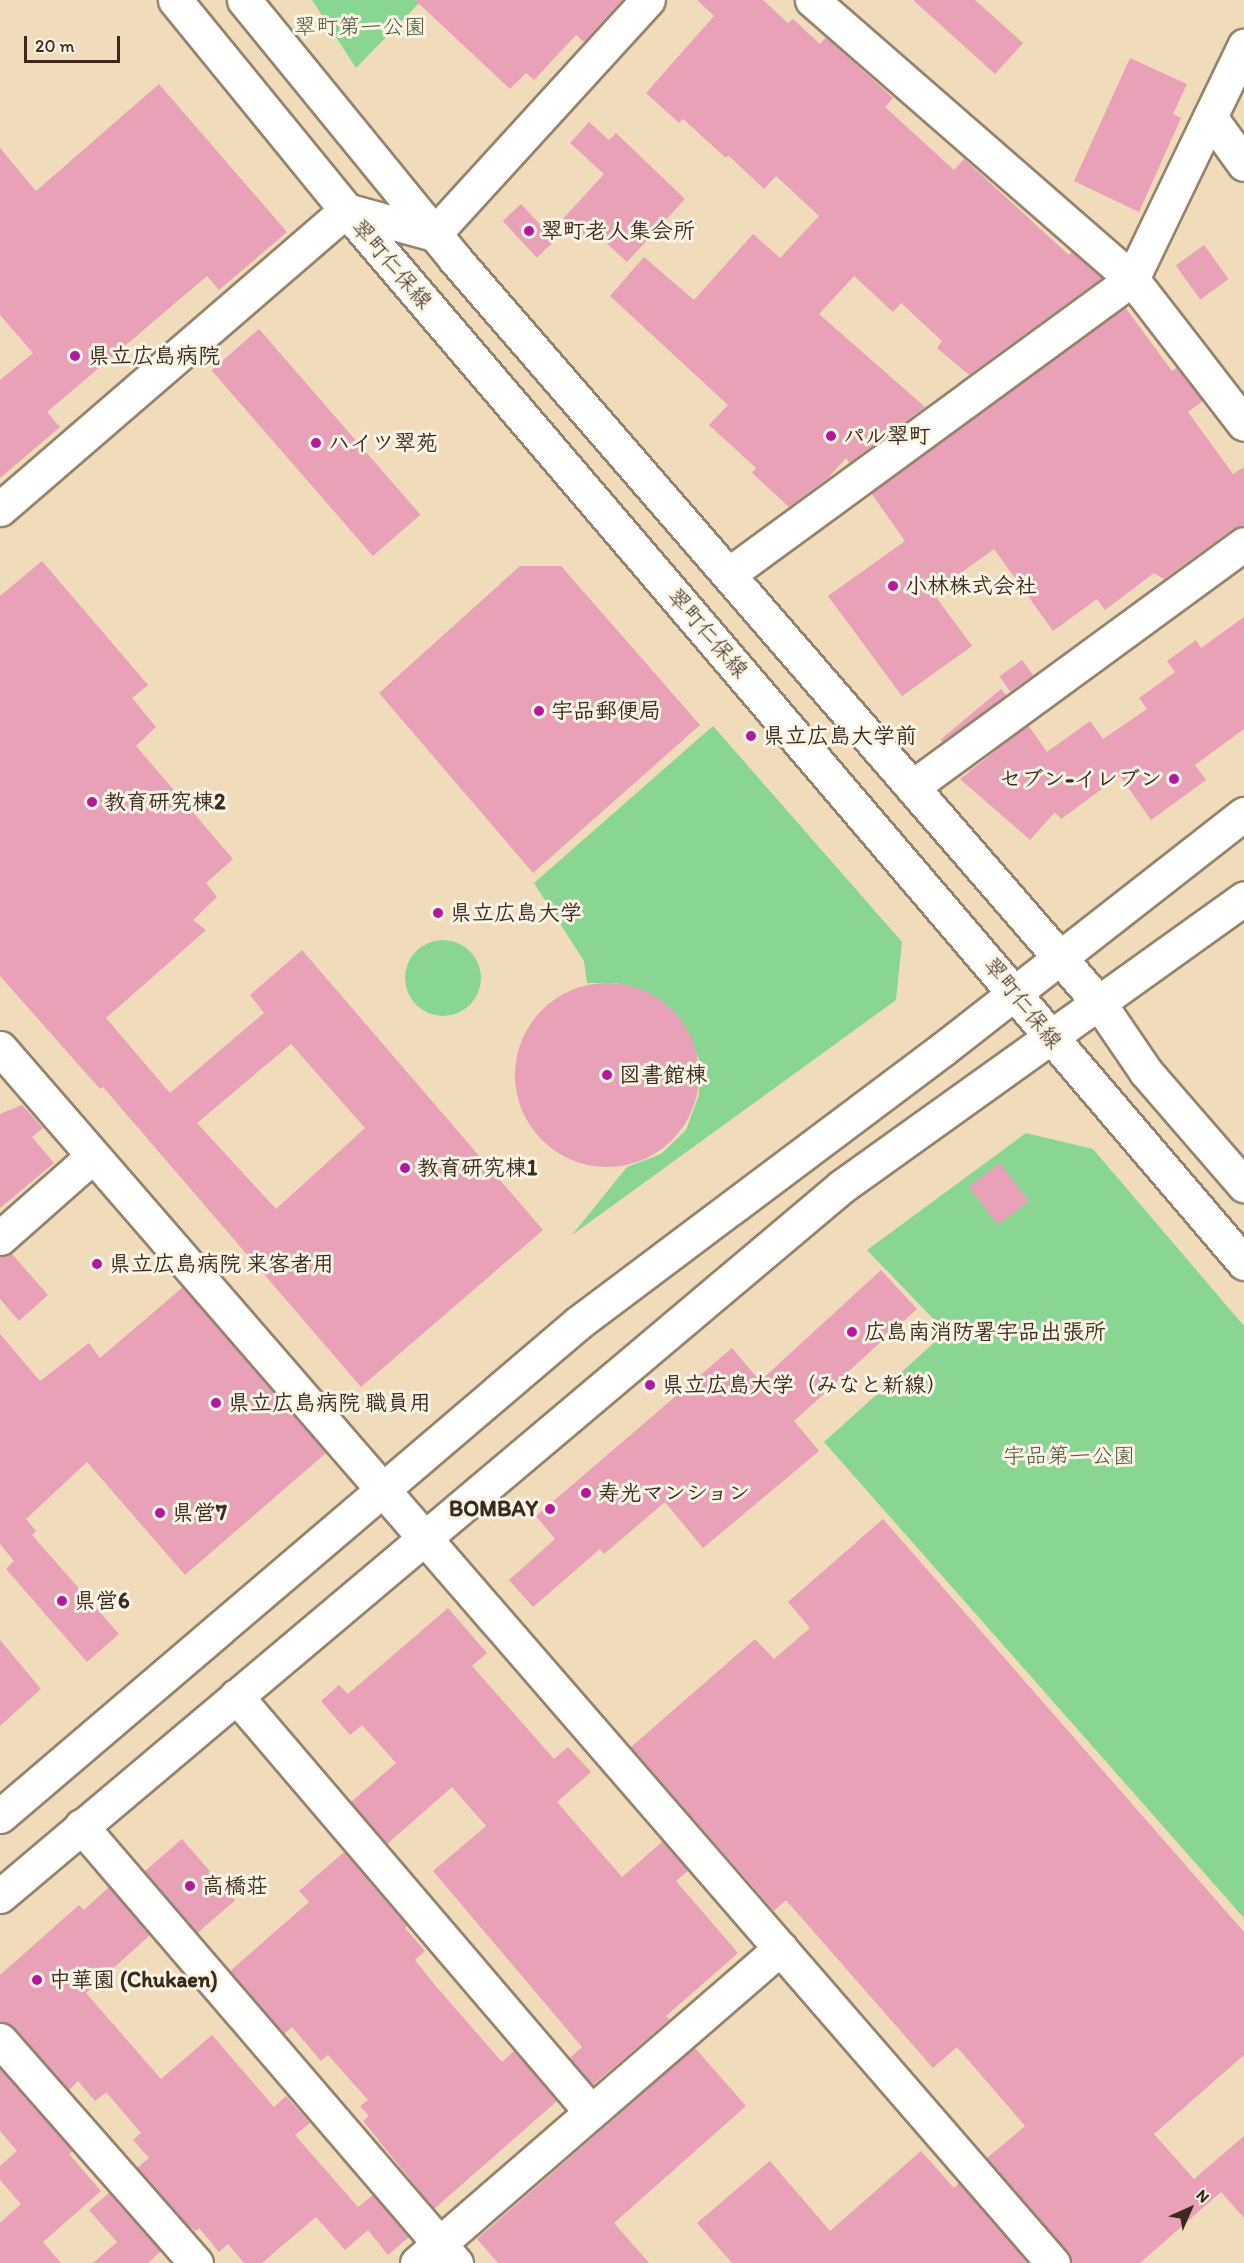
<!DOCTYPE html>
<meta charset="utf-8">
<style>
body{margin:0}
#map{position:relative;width:1244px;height:2263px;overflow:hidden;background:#f0dcbb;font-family:Itim,"Klee One",sans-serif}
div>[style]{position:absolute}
.green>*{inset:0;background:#89d592}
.round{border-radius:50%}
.building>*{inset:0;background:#e9a1b7;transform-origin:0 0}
.roads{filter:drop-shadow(2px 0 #96836c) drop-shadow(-2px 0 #96836c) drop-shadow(0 2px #96836c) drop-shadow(0 -2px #96836c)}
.street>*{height:33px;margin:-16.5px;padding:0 16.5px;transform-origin:16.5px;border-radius:16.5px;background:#fff}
.secondary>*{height:33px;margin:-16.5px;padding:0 16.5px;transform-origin:16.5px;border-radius:16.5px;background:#fff}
.primary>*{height:33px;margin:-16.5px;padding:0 16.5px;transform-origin:16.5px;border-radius:16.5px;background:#fff}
.dots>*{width:16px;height:16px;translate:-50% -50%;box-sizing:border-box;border:3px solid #fcf5e5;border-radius:50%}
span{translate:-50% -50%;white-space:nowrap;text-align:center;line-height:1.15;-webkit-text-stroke:6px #fcf5e5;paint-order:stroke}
.park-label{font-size:22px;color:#4e553b}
.poi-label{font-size:22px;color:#3b2a1e;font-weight:700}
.left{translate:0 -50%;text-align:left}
.right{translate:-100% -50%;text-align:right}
.street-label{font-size:22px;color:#3b2a1e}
.north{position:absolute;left:1160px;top:2179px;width:60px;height:60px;-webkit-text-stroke:4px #fcf5e5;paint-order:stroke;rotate:45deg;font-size:16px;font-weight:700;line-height:24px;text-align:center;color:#3b2a1e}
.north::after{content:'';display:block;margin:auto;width:21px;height:27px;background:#3b2a1e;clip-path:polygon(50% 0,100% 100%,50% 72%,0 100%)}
.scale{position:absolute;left:24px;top:36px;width:96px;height:27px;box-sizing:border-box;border:3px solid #3b2a1e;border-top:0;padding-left:8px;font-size:18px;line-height:21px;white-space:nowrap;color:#3b2a1e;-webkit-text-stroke:4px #fcf5e5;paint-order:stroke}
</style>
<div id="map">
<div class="green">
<div style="clip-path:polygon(312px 0,422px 0,356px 68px)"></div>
<div style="clip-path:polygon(713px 726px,902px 942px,896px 1000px,572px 1235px,627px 1167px,661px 1154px,686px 1130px,699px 1095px,699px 1059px,683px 1025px,657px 999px,616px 983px,587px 983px,584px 961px,534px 883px)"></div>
<div class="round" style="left:405px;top:940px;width:76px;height:76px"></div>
<div style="clip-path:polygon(1026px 1133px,1093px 1149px,1244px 1326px,1244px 1918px,824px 1442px,946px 1332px,867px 1250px)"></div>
</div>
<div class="building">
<div style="clip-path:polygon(415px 0,623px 0,584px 42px,576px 35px,534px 80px,526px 73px,510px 89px)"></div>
<div style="clip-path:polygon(697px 0,763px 0,788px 23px,793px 19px,820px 44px,826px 37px,893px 98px,885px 107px,954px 170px,964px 159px,1069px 255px,1072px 252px,1102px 278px,969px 375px,937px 348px,942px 341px,901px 303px,893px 312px,854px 276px,819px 314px,925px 407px,849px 463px,846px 458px,828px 478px,789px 507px,752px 473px,756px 468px,709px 425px,728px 405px,610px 296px,644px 257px,694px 300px,753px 234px,780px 258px,819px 216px,776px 176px,764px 189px,728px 155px,726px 158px,683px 119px,679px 123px,646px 93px,714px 16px)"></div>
<div style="clip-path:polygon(913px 0,975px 0,1023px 43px,995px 74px)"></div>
<div style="clip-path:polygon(1130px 58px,1187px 84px,1173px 114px,1181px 118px,1139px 212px,1074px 181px)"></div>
<div style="clip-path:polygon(159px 84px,287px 232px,219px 290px,207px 276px,47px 412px,60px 427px,0 478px,0 380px,33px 353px,0 315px,0 148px,36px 191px)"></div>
<div style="clip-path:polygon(589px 122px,609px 140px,616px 133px,685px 199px,627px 262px,592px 230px,582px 240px,561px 221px,604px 174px,570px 143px)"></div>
<div style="left:521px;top:204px;width:50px;height:25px;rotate:47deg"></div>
<div style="left:1204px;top:245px;width:42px;height:35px;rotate:54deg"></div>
<div style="clip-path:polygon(1125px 307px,1172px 371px,1177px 368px,1203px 401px,1188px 412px,1233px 474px,1244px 467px,1244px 525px,1233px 529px,1164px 579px,1154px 573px,1105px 610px,1097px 599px,1053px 631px,994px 549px,933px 593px,972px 646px,902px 696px,828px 596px,905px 541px,871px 493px)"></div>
<div style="left:259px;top:329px;width:246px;height:63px;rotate:49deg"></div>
<div style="clip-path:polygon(evenodd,42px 561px,148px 685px,132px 698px,156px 727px,136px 746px,233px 859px,206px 883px,217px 897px,193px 920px,206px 930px,106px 1018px,170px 1093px,264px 1013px,250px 995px,302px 950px,543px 1230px,361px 1387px,103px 1087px,100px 1089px,0 976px,0 596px,42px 561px,291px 1044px,365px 1128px,276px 1209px,197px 1123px,291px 1044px)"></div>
<div style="clip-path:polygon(520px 566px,561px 566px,700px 725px,533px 873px,379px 693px)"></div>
<div style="clip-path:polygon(1244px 617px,1244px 729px,1195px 765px,1206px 780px,1151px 820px,1120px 776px,1061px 819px,1055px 812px,1030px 840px,960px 779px,1028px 725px,1047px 752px,1090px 721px,1103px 739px,1147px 709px,1139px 698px,1175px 672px,1167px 661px,1196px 640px,1201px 648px)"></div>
<div style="left:1022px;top:660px;width:19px;height:28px;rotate:54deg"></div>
<div style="left:1001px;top:689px;width:8px;height:79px;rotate:50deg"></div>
<div class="round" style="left:515px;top:983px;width:184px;height:184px"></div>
<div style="clip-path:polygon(22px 1105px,43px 1128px,32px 1137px,54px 1163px,0 1208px,0 1114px)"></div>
<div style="left:1000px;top:1163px;width:48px;height:39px;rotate:53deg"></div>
<div style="clip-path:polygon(11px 1253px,48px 1295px,19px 1321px,0 1299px,0 1256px)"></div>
<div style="clip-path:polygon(881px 1270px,917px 1309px,794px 1421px,819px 1451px,703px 1548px,665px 1502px,604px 1554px,600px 1549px,533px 1607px,509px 1580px,555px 1539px,536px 1516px,732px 1348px,760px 1381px)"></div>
<div style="clip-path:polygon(183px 1287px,326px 1453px,185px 1575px,87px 1462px,26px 1519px,36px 1531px,32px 1535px,119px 1634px,87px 1662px,6px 1569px,14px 1561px,0 1544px,0 1334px,40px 1381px,89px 1343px,100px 1358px)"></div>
<div style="clip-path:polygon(883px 1519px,1244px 1932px,1244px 2055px,1154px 2134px,1194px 2179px,1244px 2136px,1244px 2218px,1221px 2192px,1140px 2263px,1071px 2263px,1067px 2251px,987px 2158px,1025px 2126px,957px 2047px,933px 2068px,786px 1900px,774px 1911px,631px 1747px,755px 1639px,774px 1659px,810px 1628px,788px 1602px)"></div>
<div style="clip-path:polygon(448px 1608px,487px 1653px,472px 1666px,554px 1759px,568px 1747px,591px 1772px,557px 1802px,622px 1877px,663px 1841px,688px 1871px,676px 1881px,738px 1953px,666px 2016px,670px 2019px,593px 2085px,570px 2058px,582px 2047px,433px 1871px,486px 1826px,452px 1787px,387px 1844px,351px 1802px,396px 1763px,362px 1725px,350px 1735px,321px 1701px,339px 1685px,348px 1694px)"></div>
<div style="clip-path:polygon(0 1640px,41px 1689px,0 1726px)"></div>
<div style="left:182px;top:1839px;width:81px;height:50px;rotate:49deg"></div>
<div style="clip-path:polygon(344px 1852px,407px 1926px,405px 1928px,425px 1951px,415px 1960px,434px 1984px,502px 2062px,514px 2051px,557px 2101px,434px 2209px,363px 2121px,369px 2116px,360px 2106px,368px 2100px,328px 2055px,321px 2061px,292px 2027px,284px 2034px,230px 1971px,309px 1902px,299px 1891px)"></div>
<div style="clip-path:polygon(109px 1887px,150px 1935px,86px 1993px,161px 2079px,212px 2035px,274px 2107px,286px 2096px,310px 2123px,295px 2135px,358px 2207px,373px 2195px,409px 2237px,388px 2255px,368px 2230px,345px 2250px,316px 2217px,262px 2263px,244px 2263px,228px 2244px,219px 2252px,199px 2228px,196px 2231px,189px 2227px,137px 2168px,149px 2158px,133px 2140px,141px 2133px,106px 2092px,95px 2101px,78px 2081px,69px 2090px,14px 2028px,0 2022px,0 1975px,79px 1905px,84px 1910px)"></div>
<div style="clip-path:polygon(695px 2048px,746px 2106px,614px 2223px,649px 2263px,498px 2263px,477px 2239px)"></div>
<div style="clip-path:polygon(0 2068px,73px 2151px,69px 2154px,101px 2191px,43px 2242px,61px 2263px,0 2263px,0 2223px,21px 2204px,0 2180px,0 2166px,17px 2151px,0 2131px)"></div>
<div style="clip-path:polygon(921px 2151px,954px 2188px,959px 2183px,1028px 2263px,732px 2263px,697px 2223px,770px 2161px,830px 2231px)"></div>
<div style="clip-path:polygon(109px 2193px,161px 2251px,148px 2263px,93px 2263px,117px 2242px,89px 2210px)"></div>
</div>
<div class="roads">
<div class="street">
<div style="left:812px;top:0;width:425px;rotate:41.1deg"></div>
<div style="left:1132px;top:279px;width:183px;rotate:52.3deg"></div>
<div style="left:1210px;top:117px;width:58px;rotate:54.1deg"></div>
<div style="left:434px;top:234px;width:317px;rotate:-47.6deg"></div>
<div style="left:729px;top:574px;width:499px;rotate:-36.2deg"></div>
<div style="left:1132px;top:279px;width:259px;rotate:-64.3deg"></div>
<div style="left:912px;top:787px;width:411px;rotate:-36.2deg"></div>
<div style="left:0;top:1048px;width:1608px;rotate:49.09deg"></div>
<div style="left:0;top:1238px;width:124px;rotate:-41.4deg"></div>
<div style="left:236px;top:1696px;width:547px;rotate:49.52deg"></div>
<div style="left:81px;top:1826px;width:576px;rotate:49.37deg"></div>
<div style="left:0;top:2040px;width:297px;rotate:48.7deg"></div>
<div style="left:417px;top:2263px;width:481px;rotate:-40.9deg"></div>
</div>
<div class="secondary">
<div style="left:0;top:509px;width:457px;rotate:-40.8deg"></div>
<div style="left:346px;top:210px;width:91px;rotate:15.3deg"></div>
<div style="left:0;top:1816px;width:760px;rotate:-40.46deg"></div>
<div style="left:578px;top:1323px;width:456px;rotate:-36.9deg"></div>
<div style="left:943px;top:1049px;width:382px;rotate:-38deg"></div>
<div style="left:0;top:1896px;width:1100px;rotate:-40.13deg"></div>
<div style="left:841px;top:1187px;width:496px;rotate:-35.6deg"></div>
</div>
<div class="primary">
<div style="left:175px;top:0;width:271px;rotate:50.8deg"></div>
<div style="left:346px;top:210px;width:1384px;rotate:49.54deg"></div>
<div style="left:244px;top:0;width:334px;rotate:50.8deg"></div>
<div style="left:455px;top:259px;width:984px;rotate:49.12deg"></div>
<div style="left:1099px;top:1003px;width:83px;rotate:55.7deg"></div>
<div style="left:1146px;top:1072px;width:150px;rotate:49.1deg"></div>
</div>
</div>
<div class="dots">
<div style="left:529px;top:231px;background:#b5179e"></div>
<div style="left:75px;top:356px;background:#b5179e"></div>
<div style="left:831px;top:436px;background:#b5179e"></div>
<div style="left:316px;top:443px;background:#b5179e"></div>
<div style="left:893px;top:586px;background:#b5179e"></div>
<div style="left:539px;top:711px;background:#b5179e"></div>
<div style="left:751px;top:736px;background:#b5179e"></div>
<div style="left:1174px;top:779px;background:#b5179e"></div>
<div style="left:92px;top:802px;background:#b5179e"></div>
<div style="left:438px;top:913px;background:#b5179e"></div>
<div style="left:607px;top:1075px;background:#b5179e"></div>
<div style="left:405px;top:1168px;background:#b5179e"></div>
<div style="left:97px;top:1264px;background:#b5179e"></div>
<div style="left:852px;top:1332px;background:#b5179e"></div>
<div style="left:650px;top:1385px;background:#b5179e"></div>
<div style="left:216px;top:1403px;background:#b5179e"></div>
<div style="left:586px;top:1493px;background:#b5179e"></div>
<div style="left:550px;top:1509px;background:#b5179e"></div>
<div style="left:160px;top:1513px;background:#b5179e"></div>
<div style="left:62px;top:1601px;background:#b5179e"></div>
<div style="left:190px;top:1886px;background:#b5179e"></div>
<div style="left:37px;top:1980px;background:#b5179e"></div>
</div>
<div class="park-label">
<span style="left:360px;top:27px">翠町第一公園</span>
<span style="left:1069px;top:1456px">宇品第一公園</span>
</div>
<div class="poi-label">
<span class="left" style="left:541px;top:231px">翠町老人集会所</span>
<span class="left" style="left:88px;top:356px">県立広島病院</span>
<span class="left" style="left:843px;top:436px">パル翠町</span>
<span class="left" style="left:328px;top:443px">ハイツ翠苑</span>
<span class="left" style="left:905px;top:586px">小林株式会社</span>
<span class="left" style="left:551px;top:711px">宇品郵便局</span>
<span class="left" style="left:763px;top:736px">県立広島大学前</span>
<span class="right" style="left:1162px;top:779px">セブン-イレブン</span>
<span class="left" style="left:104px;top:802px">教育研究棟2</span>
<span class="left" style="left:450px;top:913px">県立広島大学</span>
<span class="left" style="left:619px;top:1075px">図書館棟</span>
<span class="left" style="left:417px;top:1168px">教育研究棟1</span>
<span class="left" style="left:109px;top:1264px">県立広島病院 来客者用</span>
<span class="left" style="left:864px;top:1332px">広島南消防署宇品出張所</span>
<span class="left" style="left:662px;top:1385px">県立広島大学（みなと新線）</span>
<span class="left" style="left:228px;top:1403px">県立広島病院 職員用</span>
<span class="left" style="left:598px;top:1493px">寿光マンション</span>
<span class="right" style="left:538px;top:1509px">BOMBAY</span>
<span class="left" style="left:172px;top:1513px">県営7</span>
<span class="left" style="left:74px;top:1601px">県営6</span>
<span class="left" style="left:202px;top:1886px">高橋荘</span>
<span class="left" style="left:49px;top:1980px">中華園 (Chukaen)</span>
</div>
<div class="street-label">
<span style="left:392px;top:264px;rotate:49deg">翠町仁保線</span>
<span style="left:708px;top:633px;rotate:49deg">翠町仁保線</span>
<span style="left:1023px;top:1003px;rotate:51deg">翠町仁保線</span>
</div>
<div class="north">N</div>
<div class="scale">20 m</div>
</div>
